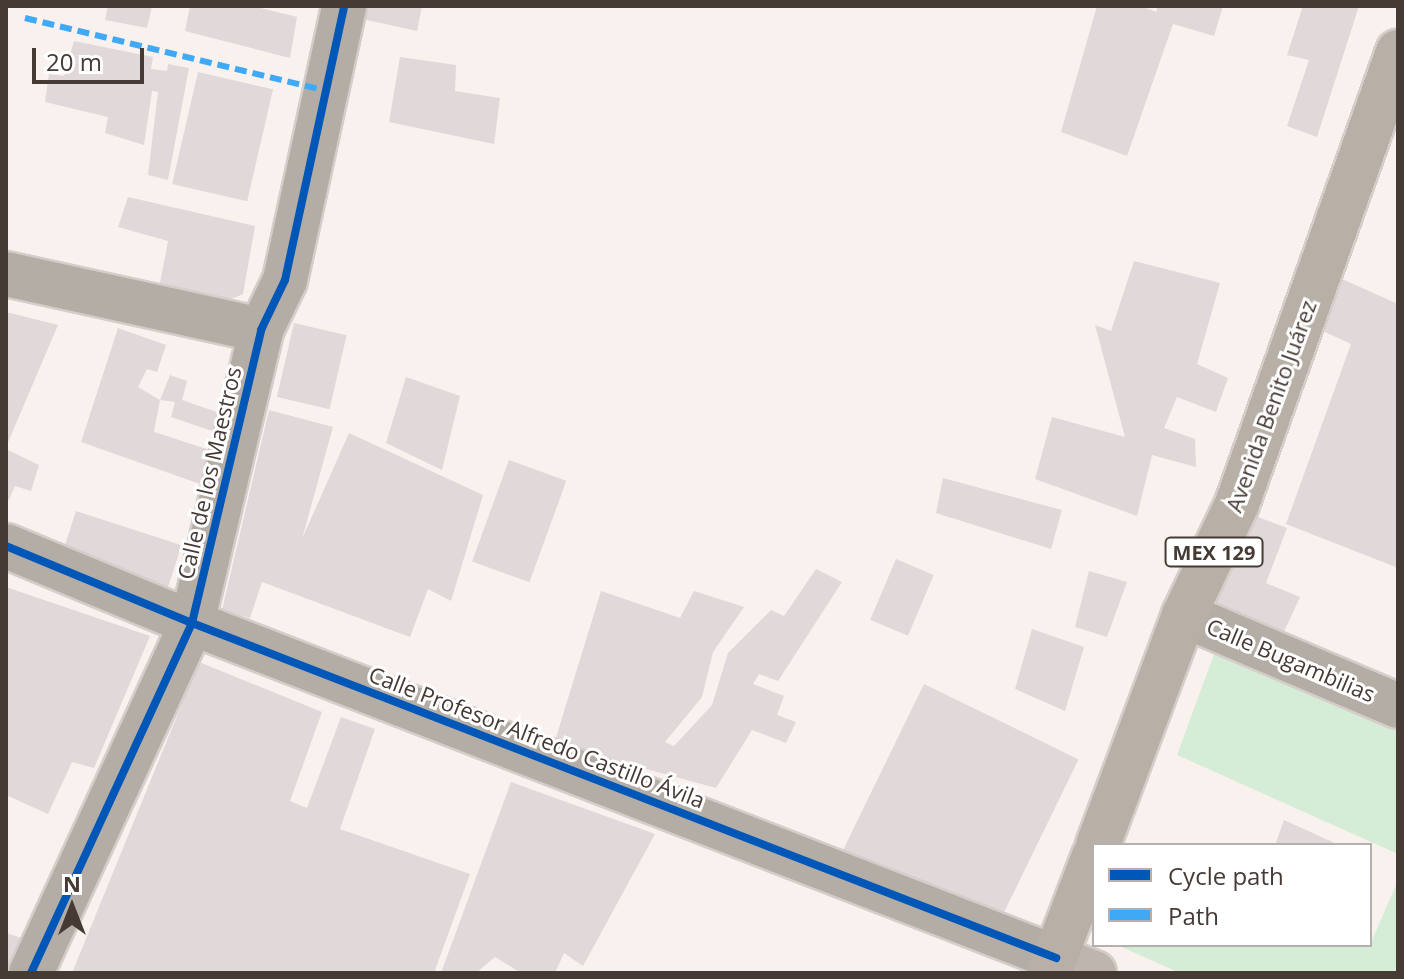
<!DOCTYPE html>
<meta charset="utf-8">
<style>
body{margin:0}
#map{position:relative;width:1404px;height:979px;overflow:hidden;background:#f9f1ee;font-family:"Open Sans",sans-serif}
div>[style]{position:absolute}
.green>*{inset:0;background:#d5edd7}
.building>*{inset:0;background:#e1d8d9;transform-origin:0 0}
.roads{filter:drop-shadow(2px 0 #d4cdca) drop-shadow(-2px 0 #d4cdca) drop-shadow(0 2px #d4cdca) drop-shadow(0 -2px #d4cdca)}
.minor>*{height:44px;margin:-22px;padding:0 22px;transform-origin:22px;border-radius:22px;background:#b4ada6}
.secondary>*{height:44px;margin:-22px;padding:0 22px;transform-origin:22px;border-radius:22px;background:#beb6ae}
.primary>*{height:44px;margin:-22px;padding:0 22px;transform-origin:22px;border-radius:22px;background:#b8b0a7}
.quiet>*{height:6px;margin-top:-3px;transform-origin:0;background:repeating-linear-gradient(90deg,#3fa9f5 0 12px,transparent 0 18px)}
.cycleway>*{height:8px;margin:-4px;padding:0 4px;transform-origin:4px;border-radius:4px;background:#0057b8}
span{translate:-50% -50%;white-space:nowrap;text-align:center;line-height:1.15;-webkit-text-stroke:6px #fff;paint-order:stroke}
.shield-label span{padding:2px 6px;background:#fff;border:2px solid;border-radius:6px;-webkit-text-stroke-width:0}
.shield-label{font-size:20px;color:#463a34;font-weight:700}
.street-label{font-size:22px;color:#463a34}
.frame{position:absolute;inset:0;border:8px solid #463a34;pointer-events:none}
.legend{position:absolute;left:1092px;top:843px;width:280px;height:104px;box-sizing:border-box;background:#fff;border:2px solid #b5b0ae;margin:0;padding:10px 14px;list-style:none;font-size:24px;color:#463a34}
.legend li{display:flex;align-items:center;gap:16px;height:40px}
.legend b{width:40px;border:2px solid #b5b0ae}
.north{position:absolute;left:32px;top:867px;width:80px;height:80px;-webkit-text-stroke:6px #fff;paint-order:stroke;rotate:0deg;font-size:22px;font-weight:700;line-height:32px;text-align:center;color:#463a34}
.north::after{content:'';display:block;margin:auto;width:28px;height:36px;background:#463a34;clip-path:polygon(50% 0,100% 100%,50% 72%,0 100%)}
.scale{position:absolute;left:32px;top:48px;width:112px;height:36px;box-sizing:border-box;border:4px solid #463a34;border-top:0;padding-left:10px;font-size:24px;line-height:28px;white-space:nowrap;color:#463a34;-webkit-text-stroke:6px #fff;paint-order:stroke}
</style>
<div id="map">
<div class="green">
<div style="clip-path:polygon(1217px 646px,1398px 729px,1398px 854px,1177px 755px)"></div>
<div style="clip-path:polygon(1398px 880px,1398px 973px,1180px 973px,1117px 945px,1370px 945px)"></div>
</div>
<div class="building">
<div style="clip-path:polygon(108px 6px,152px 6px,147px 28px,105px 20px)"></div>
<div style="clip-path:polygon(190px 6px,253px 6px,297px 17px,290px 58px,185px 31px)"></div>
<div style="clip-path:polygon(355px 6px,422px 6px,417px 31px,353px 17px)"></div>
<div style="clip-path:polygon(1097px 6px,1141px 6px,1156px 12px,1158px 6px,1223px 6px,1214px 36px,1173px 24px,1127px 156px,1061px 132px)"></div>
<div style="clip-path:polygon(1303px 6px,1359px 6px,1317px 137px,1287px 126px,1309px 60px,1287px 55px)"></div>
<div style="clip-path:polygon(74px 41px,153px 57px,151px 69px,167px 71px,168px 64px,189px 68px,168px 180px,148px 175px,158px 92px,152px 91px,144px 145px,105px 133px,108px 117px,45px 102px,49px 74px,64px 76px)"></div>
<div style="clip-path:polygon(400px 57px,456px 65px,455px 91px,500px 98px,494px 144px,389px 122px)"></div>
<div style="left:198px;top:72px;width:77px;height:115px;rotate:13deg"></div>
<div style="clip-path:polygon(128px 197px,255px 226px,243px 294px,229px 300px,160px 283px,168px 241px,118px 227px)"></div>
<div style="clip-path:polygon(1134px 261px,1220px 283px,1197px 364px,1228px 378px,1216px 412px,1177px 397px,1164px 428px,1195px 439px,1196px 467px,1152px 455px,1137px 516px,1035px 479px,1052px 417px,1125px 437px,1095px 325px,1111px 331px)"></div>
<div style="clip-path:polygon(1333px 275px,1398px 304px,1398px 568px,1286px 524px,1351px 344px,1314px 327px)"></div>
<div style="clip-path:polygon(6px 312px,58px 325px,6px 447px)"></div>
<div style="left:294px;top:323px;width:54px;height:76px;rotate:13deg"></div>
<div style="clip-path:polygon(118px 328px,166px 345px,157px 372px,147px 369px,138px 387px,160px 400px,170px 375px,187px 381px,182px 400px,220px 413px,215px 432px,171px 417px,175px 402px,160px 400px,154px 432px,210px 450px,203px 485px,81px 442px)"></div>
<div style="clip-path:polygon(406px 377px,460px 396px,442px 470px,386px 443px)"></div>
<div style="clip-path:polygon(269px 410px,333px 427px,302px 539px,349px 433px,483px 495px,451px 601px,428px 589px,410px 637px,262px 582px,250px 618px,222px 610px)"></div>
<div style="clip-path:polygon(6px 449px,39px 465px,31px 491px,15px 486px,6px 506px)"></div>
<div style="left:509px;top:460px;width:61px;height:108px;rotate:20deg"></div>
<div style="clip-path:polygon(943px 478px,1062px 510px,1051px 549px,936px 513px)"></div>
<div style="left:76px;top:511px;width:111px;height:57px;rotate:18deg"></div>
<div style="clip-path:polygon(1250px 514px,1287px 528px,1266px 583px,1300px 597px,1282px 636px,1209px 602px)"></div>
<div style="left:896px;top:559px;width:41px;height:66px;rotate:23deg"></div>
<div style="clip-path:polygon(816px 569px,842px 582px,778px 681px,759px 674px,753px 684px,784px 696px,777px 715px,796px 722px,786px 743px,752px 730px,716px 788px,554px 744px,601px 591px,680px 618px,694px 591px,744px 607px,713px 652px,702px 697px,665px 742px,674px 746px,712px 705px,728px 653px,771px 610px,784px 616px)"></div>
<div style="clip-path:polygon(1089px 571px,1127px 582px,1107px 637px,1075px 627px)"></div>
<div style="clip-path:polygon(6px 587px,150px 636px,94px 768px,72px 762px,48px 814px,6px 795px)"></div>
<div style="clip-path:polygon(1032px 629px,1084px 647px,1065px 711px,1015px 689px)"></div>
<div style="clip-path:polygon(199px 662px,322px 712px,290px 801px,307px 808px,341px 717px,375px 729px,340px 829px,470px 874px,434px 973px,72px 973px)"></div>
<div style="left:924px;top:684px;width:172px;height:186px;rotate:26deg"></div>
<div style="clip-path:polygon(511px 782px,655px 834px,583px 966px,564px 953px,555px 973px,521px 973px,495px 957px,476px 973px,441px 973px)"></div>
<div style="clip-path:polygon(1284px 820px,1339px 845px,1275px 845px)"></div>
<div style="clip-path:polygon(6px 933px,25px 939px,13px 973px,6px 973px)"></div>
</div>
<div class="roads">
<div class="minor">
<div style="left:6px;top:274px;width:261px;rotate:12.4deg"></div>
<div style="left:6px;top:546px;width:201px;rotate:22.5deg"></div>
<div style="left:192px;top:623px;width:927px;rotate:21.19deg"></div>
<div style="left:1184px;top:615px;width:233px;rotate:23deg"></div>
<div style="left:31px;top:973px;width:385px;rotate:-65.3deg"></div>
<div style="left:192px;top:623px;width:301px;rotate:-76.7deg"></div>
<div style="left:261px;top:330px;width:55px;rotate:-64.4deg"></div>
<div style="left:285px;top:280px;width:280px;rotate:-77.8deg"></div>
</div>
<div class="secondary">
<div style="left:1056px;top:958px;width:41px;rotate:21.5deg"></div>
</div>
<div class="primary">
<div style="left:1098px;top:845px;width:246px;rotate:-69.5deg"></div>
<div style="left:1184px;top:615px;width:123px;rotate:-64.5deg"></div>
<div style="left:1237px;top:504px;width:480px;rotate:-70.4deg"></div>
<div style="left:1049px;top:973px;width:125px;rotate:-69deg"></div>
</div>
</div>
<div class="quiet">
<div style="left:25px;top:18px;width:307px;rotate:13.6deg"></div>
</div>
<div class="cycleway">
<div style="left:6px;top:546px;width:201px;rotate:22.5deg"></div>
<div style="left:192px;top:623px;width:927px;rotate:21.19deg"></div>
<div style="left:31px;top:973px;width:385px;rotate:-65.3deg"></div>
<div style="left:192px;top:623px;width:301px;rotate:-76.7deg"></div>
<div style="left:261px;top:330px;width:55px;rotate:-64.4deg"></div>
<div style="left:285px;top:280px;width:280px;rotate:-77.8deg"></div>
</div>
<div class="shield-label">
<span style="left:1214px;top:552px">MEX 129</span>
</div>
<div class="street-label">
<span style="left:1271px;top:406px;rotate:-70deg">Avenida Benito Juárez</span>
<span style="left:209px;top:473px;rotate:-77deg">Calle de los Maestros</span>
<span style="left:1291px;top:660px;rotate:23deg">Calle Bugambilias</span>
<span style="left:537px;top:737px;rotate:21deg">Calle Profesor Alfredo Castillo Ávila</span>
</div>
<div class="frame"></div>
<ul class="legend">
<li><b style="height:10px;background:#0057b8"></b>Cycle path</li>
<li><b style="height:10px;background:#3fa9f5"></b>Path</li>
</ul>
<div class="north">N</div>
<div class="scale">20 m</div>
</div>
